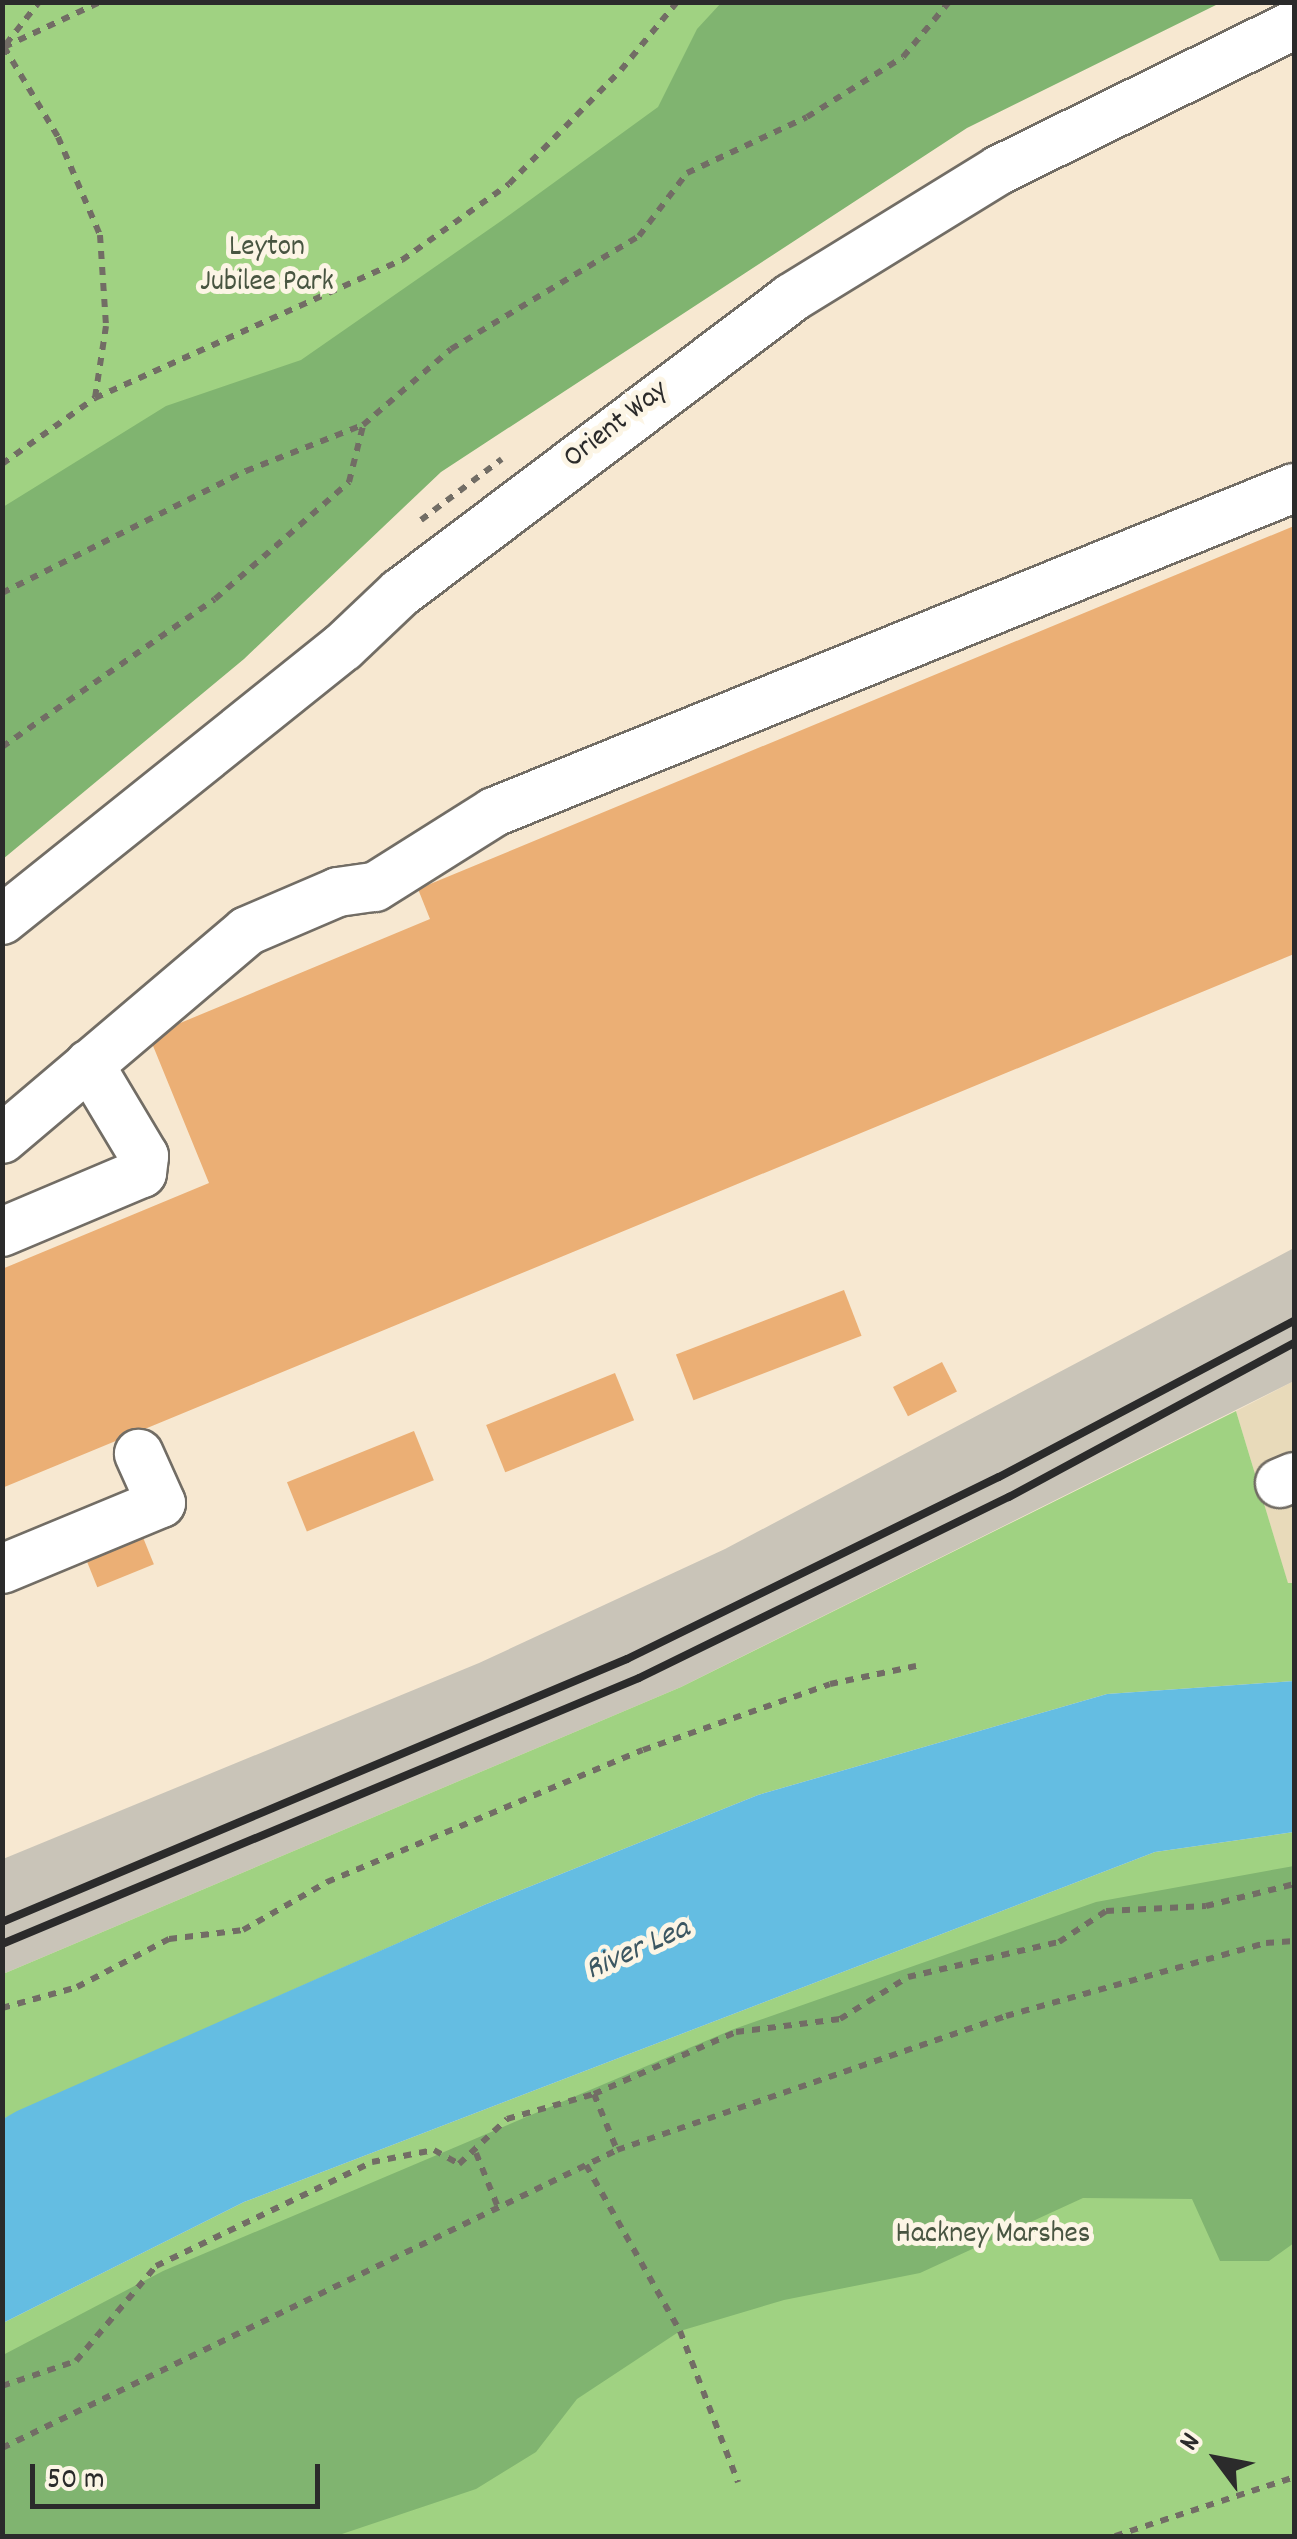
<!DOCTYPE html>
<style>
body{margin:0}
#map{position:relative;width:1297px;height:2539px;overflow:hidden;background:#f7e8d1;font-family:Dekko,sans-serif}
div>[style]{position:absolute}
.built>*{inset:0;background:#e8daba}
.industrial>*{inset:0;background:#c9c4b8}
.green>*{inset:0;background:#a0d282}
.forest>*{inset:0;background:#80b470}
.water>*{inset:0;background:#64bde2}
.building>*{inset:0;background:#ebaf75;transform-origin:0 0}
.path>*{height:6px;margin-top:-3px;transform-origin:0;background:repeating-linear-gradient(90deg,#726d65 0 8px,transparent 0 16px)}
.roads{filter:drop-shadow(2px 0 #726d65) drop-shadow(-2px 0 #726d65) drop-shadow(0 2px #726d65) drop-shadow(0 -2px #726d65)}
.minor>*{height:48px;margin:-24px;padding:0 24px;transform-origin:24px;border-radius:24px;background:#fff}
.rail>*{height:8px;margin:-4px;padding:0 4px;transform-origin:4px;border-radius:4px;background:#2b2b2b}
span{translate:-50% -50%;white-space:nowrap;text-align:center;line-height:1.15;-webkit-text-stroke:10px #fcf5e5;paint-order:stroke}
.park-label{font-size:30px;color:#485541}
.street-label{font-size:30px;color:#2b2b2b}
.water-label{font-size:32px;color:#3c5762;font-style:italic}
.frame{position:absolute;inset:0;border:5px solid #2b2b2b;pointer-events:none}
.north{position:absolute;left:1167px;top:2409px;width:100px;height:100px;-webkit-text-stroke:8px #fcf5e5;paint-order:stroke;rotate:302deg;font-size:28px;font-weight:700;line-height:40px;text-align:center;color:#2b2b2b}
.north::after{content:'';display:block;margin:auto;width:35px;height:45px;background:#2b2b2b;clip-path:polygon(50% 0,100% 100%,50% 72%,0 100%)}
.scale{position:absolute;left:30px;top:2464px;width:290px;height:45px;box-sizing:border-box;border:5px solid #2b2b2b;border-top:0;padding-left:12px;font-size:30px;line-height:35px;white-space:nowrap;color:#2b2b2b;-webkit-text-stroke:8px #fcf5e5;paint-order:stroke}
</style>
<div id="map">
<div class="built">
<div style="clip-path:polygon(1294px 1381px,1294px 1583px,1288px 1584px,1236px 1411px)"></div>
</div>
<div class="industrial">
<div style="clip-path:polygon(1294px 1248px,1294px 1381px,681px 1687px,3px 1974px,3px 1859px,479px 1663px,725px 1549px)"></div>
</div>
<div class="green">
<div style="clip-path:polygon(3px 3px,1173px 3px,588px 346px,3px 826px)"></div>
<div style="clip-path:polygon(1236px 1411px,1288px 1583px,1294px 1583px,1294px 1681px,1107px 1694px,758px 1795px,484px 1905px,3px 2119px,3px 1974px,681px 1687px)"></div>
<div style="clip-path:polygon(1294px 1832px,1294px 2536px,3px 2536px,3px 2323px,244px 2202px,1155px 1852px)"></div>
</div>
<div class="forest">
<div style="clip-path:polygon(721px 3px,1220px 3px,967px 128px,441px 472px,244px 659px,3px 859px,3px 507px,166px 406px,301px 360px,501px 221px,658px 107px,697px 29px)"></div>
<div style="clip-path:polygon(1294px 1866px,1294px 2243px,1269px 2261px,1220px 2261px,1192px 2199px,1083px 2198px,920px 2273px,784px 2300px,680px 2331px,577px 2399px,536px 2452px,476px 2489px,336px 2536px,3px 2536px,3px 2355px,163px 2271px,734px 2029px,1096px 1902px)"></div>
</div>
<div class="water">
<div style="clip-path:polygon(1294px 1681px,1294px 1832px,1155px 1852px,244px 2202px,3px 2323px,3px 2119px,17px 2111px,484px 1905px,758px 1795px,1107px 1694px)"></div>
</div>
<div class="building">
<div style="clip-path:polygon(1294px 526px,1294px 954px,2px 1488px,2px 1269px,209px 1183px,149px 1036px,430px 919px,418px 889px)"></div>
<div style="left:844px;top:1290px;width:49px;height:180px;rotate:69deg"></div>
<div style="left:942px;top:1362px;width:33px;height:55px;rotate:63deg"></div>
<div style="left:615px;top:1373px;width:51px;height:139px;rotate:68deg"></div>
<div style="left:414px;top:1431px;width:53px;height:137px;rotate:68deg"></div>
<div style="left:140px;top:1530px;width:37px;height:61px;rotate:68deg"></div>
</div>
<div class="path">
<div style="left:6px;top:44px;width:53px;rotate:-51.8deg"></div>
<div style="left:4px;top:47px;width:105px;rotate:59deg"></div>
<div style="left:58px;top:137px;width:107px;rotate:66.8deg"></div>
<div style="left:100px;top:235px;width:91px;rotate:86.2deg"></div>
<div style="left:106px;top:326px;width:73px;rotate:98.7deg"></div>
<div style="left:4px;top:47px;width:106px;rotate:-25.1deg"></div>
<div style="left:2px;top:464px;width:114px;rotate:-35.4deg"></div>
<div style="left:95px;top:398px;width:337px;rotate:-24.2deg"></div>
<div style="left:402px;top:260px;width:131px;rotate:-35.4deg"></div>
<div style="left:509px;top:184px;width:160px;rotate:-45.5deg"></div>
<div style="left:621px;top:70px;width:88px;rotate:-50.5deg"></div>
<div style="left:421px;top:520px;width:101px;rotate:-37deg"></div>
<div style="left:2px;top:593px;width:273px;rotate:-26.6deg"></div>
<div style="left:246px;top:471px;width:126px;rotate:-21.5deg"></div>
<div style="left:363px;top:425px;width:116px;rotate:-40.8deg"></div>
<div style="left:451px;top:349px;width:219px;rotate:-31deg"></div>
<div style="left:639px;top:236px;width:79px;rotate:-52.7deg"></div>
<div style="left:687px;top:173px;width:132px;rotate:-25deg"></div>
<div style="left:807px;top:117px;width:113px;rotate:-32deg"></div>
<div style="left:903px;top:57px;width:72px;rotate:-50.1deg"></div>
<div style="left:2px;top:747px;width:259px;rotate:-34.8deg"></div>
<div style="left:215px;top:599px;width:178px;rotate:-41.1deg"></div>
<div style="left:349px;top:482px;width:58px;rotate:-76deg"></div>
<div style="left:2px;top:2008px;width:78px;rotate:-15.6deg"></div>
<div style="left:77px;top:1987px;width:104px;rotate:-27.6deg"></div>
<div style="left:169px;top:1939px;width:75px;rotate:-6.9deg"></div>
<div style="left:243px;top:1930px;width:97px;rotate:-29.7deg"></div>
<div style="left:327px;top:1882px;width:342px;rotate:-22.7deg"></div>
<div style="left:643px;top:1750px;width:198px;rotate:-19.4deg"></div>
<div style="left:830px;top:1684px;width:88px;rotate:-11.8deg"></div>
<div style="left:594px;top:2094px;width:61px;rotate:67.7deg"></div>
<div style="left:476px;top:2153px;width:56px;rotate:68deg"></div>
<div style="left:586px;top:2165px;width:191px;rotate:60.5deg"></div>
<div style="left:680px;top:2331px;width:162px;rotate:69deg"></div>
<div style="left:2px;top:2386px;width:78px;rotate:-18.7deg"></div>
<div style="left:76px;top:2361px;width:124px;rotate:-49.9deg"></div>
<div style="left:156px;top:2266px;width:240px;rotate:-25.7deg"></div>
<div style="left:372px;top:2162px;width:63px;rotate:-11deg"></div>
<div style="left:434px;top:2150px;width:29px;rotate:29deg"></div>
<div style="left:459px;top:2164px;width:66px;rotate:-43.2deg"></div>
<div style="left:507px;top:2119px;width:91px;rotate:-16deg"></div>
<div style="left:594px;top:2094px;width:155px;rotate:-23.6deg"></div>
<div style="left:736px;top:2032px;width:105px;rotate:-7.1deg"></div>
<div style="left:840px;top:2019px;width:80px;rotate:-31.7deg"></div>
<div style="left:908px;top:1977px;width:155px;rotate:-13.1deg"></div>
<div style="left:1059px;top:1942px;width:56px;rotate:-33.4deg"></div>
<div style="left:1106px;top:1911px;width:100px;rotate:-2.9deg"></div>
<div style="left:1206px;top:1906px;width:91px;rotate:-14deg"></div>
<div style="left:2px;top:2448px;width:683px;rotate:-25.85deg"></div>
<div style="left:617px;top:2150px;width:411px;rotate:-19deg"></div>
<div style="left:1006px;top:2016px;width:270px;rotate:-15.7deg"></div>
<div style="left:1266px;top:1943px;width:28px;rotate:-4deg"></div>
<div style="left:1115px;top:2536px;width:188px;rotate:-18.2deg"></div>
</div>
<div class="roads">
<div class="minor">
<div style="left:2px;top:920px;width:437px;rotate:-38.7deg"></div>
<div style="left:343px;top:647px;width:79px;rotate:-43.5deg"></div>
<div style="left:400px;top:593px;width:490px;rotate:-37deg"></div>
<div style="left:791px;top:298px;width:244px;rotate:-31.6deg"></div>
<div style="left:999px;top:170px;width:329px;rotate:-26.2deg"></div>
<div style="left:2px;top:1139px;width:321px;rotate:-40.3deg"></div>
<div style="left:247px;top:931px;width:99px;rotate:-23.2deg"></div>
<div style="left:338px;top:892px;width:37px;rotate:-8deg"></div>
<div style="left:375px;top:887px;width:141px;rotate:-32.2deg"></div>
<div style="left:494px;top:812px;width:863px;rotate:-22.05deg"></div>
<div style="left:2px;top:1232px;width:152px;rotate:-22.9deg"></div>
<div style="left:142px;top:1173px;width:17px;rotate:-83deg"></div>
<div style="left:144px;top:1156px;width:107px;rotate:-120.9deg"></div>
<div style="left:1280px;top:1483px;width:15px;rotate:-23deg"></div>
<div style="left:2px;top:1569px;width:172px;rotate:-22.5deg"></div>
<div style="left:161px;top:1503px;width:54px;rotate:-114.2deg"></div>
</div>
</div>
<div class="rail">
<div style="left:2px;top:1922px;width:678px;rotate:-22.82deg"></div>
<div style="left:627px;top:1659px;width:414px;rotate:-26.1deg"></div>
<div style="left:999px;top:1477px;width:334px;rotate:-27.9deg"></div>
<div style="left:2px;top:1944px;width:690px;rotate:-22.66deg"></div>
<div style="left:639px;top:1678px;width:412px;rotate:-26.1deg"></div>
<div style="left:1009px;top:1497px;width:324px;rotate:-28.4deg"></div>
</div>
<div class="park-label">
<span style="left:267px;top:266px">Leyton<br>Jubilee Park</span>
<span style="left:993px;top:2236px">Hackney Marshes</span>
</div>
<div class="street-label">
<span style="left:617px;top:426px;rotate:-38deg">Orient Way</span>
</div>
<div class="water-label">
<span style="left:638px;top:1951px;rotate:-24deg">River Lea</span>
</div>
<div class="frame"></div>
<div class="north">N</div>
<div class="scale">50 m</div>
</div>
